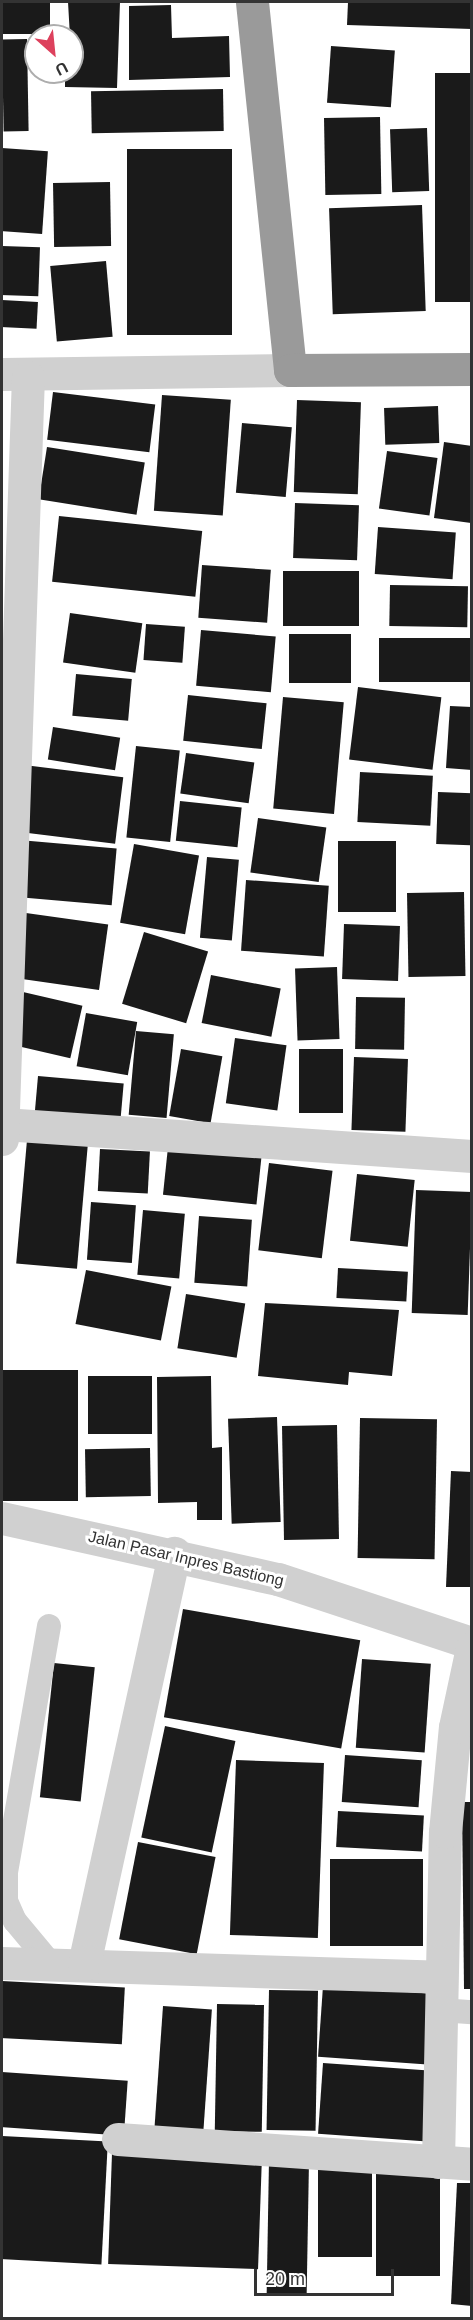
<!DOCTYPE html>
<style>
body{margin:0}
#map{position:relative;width:473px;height:2320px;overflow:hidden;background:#fff;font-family:Arial,sans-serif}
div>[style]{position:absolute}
.building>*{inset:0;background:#1a1a1a;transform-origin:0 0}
.lane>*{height:24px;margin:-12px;padding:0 12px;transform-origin:12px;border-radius:12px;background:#d0d0d0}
.street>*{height:33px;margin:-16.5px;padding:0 16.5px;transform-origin:16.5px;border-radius:16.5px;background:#d0d0d0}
.highway>*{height:33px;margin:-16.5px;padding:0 16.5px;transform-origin:16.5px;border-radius:16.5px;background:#9a9a9a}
span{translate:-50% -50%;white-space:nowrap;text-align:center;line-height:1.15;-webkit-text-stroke:6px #fff;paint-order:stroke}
.street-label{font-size:16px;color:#333}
.frame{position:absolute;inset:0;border:3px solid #333;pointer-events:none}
.north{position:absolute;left:24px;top:24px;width:60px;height:60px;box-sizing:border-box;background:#fff;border:2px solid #adadad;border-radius:50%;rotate:153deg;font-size:16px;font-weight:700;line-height:24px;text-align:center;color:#333}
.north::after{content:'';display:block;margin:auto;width:21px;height:27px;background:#dd415d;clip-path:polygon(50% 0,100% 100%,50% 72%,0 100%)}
.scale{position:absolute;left:254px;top:2269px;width:140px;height:27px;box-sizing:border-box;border:3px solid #333;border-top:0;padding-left:8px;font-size:18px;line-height:21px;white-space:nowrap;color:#333;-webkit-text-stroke:4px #fff;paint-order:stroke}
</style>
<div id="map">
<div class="building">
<div style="left:2px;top:2px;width:48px;height:32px"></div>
<div style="clip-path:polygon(68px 2px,120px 2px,117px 88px,65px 87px,65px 72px,72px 72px)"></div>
<div style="clip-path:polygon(348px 2px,472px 2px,472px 29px,347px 25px)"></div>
<div style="clip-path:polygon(171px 5px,172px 38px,229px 36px,230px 77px,129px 80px,129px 6px)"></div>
<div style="left:27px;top:39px;width:92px;height:25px;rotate:89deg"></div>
<div style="left:331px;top:46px;width:64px;height:57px;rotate:4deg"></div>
<div style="left:435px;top:73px;width:37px;height:229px"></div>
<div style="left:223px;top:89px;width:42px;height:132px;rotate:89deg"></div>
<div style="left:380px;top:117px;width:77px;height:56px;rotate:89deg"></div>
<div style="left:427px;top:128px;width:63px;height:37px;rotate:88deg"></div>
<div style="left:2px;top:148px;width:46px;height:83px;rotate:4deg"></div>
<div style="left:127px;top:149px;width:105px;height:186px"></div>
<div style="left:110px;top:182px;width:64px;height:57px;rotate:89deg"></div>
<div style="left:422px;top:205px;width:106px;height:93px;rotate:88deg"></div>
<div style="left:2px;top:246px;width:38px;height:49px;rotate:2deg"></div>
<div style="left:106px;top:261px;width:76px;height:56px;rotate:85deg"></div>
<div style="left:2px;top:300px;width:36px;height:27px;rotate:3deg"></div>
<div style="left:53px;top:392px;width:103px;height:48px;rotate:7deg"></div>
<div style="left:162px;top:395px;width:69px;height:116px;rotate:4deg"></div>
<div style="left:297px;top:400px;width:64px;height:92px;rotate:2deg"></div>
<div style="left:438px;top:406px;width:37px;height:54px;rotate:88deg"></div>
<div style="left:242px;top:423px;width:50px;height:70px;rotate:5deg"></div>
<div style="clip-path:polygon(444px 442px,472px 446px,471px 523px,434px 518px)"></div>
<div style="left:47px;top:447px;width:99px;height:53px;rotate:9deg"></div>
<div style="left:387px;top:451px;width:51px;height:58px;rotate:8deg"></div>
<div style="left:295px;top:503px;width:64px;height:55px;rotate:2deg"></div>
<div style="left:59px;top:516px;width:144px;height:66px;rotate:6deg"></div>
<div style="left:378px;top:527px;width:78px;height:47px;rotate:4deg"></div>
<div style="left:202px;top:565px;width:69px;height:53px;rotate:4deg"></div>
<div style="left:359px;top:571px;width:55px;height:76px;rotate:90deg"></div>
<div style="left:390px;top:585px;width:78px;height:41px;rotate:1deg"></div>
<div style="left:70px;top:613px;width:73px;height:50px;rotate:8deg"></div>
<div style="left:146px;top:624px;width:39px;height:36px;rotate:4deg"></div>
<div style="left:201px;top:630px;width:75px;height:56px;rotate:5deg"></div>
<div style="left:289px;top:634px;width:62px;height:49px"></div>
<div style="left:472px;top:638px;width:44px;height:93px;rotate:90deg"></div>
<div style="left:76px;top:674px;width:56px;height:42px;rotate:5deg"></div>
<div style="left:358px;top:687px;width:84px;height:73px;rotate:7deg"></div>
<div style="left:188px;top:695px;width:79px;height:46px;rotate:6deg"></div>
<div style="left:283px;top:697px;width:61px;height:112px;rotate:5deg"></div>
<div style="clip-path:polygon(450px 706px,472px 707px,472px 770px,446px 768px)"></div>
<div style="left:53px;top:727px;width:68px;height:33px;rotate:9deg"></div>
<div style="left:136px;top:746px;width:44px;height:92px;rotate:6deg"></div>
<div style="left:186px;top:753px;width:69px;height:41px;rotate:8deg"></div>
<div style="left:24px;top:765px;width:100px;height:67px;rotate:7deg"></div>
<div style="left:360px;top:772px;width:73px;height:50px;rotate:3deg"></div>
<div style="left:438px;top:792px;width:34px;height:52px;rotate:2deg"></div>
<div style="left:180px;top:801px;width:62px;height:40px;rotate:6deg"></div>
<div style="left:258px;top:818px;width:69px;height:55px;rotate:8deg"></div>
<div style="left:19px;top:840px;width:98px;height:57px;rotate:5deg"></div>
<div style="left:338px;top:841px;width:58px;height:71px"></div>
<div style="left:134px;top:844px;width:66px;height:80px;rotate:10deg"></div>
<div style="left:207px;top:857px;width:32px;height:81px;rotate:5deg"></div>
<div style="left:246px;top:880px;width:83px;height:71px;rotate:4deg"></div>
<div style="left:464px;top:892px;width:84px;height:57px;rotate:89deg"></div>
<div style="left:26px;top:913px;width:83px;height:66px;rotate:8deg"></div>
<div style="left:344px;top:924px;width:56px;height:55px;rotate:2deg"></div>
<div style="left:144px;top:932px;width:67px;height:75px;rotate:17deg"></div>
<div style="left:337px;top:967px;width:72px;height:42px;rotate:88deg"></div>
<div style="left:211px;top:975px;width:71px;height:49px;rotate:11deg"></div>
<div style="left:23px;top:992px;width:61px;height:54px;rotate:13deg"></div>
<div style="left:356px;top:997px;width:49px;height:52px;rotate:1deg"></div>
<div style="left:86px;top:1013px;width:52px;height:54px;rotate:10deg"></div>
<div style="left:136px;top:1031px;width:38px;height:84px;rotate:5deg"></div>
<div style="left:235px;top:1038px;width:52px;height:66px;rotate:8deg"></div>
<div style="left:181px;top:1049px;width:42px;height:68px;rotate:10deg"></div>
<div style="left:299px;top:1049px;width:44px;height:64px"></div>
<div style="left:354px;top:1057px;width:54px;height:73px;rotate:2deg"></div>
<div style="left:38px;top:1076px;width:86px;height:36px;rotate:5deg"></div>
<div style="left:27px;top:1140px;width:61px;height:124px;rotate:5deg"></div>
<div style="left:168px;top:1147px;width:94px;height:48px;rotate:6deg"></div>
<div style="left:100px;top:1149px;width:50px;height:42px;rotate:3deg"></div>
<div style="left:269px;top:1163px;width:64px;height:88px;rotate:7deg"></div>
<div style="left:357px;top:1174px;width:58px;height:67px;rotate:6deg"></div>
<div style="left:416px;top:1190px;width:56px;height:123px;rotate:2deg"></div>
<div style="left:91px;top:1202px;width:45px;height:58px;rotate:4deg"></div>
<div style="left:143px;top:1210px;width:42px;height:65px;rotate:5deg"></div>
<div style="left:199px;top:1216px;width:53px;height:67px;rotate:4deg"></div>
<div style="left:338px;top:1268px;width:70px;height:30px;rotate:3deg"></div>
<div style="left:86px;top:1270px;width:87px;height:55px;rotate:11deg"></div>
<div style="left:186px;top:1294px;width:60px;height:55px;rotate:9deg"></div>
<div style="clip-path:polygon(265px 1303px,399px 1310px,392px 1376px,349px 1372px,348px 1385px,258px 1376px)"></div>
<div style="left:78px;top:1370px;width:131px;height:75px;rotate:90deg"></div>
<div style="left:88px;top:1376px;width:64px;height:58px"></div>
<div style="clip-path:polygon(211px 1376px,212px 1448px,222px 1447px,222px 1520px,197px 1520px,197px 1502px,158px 1503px,157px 1377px)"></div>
<div style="left:277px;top:1417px;width:105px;height:49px;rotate:88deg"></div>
<div style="left:360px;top:1418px;width:77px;height:140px;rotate:1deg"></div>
<div style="left:337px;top:1425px;width:114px;height:55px;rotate:89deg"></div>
<div style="left:150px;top:1448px;width:48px;height:65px;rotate:89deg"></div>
<div style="clip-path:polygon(451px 1471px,472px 1472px,472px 1587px,446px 1587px)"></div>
<div style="left:183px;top:1609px;width:180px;height:110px;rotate:10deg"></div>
<div style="left:362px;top:1659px;width:69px;height:89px;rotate:4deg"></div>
<div style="left:54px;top:1663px;width:41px;height:135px;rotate:6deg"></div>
<div style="left:165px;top:1726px;width:72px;height:114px;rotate:12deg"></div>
<div style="left:345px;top:1755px;width:77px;height:47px;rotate:4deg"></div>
<div style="left:236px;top:1760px;width:88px;height:175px;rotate:2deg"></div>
<div style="clip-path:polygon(462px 1802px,472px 1802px,472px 1989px,464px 1989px)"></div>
<div style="left:338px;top:1811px;width:86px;height:36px;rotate:3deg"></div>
<div style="left:138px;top:1842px;width:79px;height:99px;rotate:11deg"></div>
<div style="left:423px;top:1859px;width:87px;height:93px;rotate:90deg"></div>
<div style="left:2px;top:1981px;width:123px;height:57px;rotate:3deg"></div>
<div style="left:323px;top:1986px;width:113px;height:71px;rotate:4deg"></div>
<div style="left:269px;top:1990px;width:49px;height:140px;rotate:1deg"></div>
<div style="left:217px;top:2004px;width:47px;height:127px;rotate:1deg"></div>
<div style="left:163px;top:2006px;width:49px;height:129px;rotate:4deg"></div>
<div style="left:323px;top:2063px;width:113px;height:71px;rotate:4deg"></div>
<div style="left:2px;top:2072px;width:126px;height:55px;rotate:4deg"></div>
<div style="left:2px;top:2136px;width:106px;height:123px;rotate:3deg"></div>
<div style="left:112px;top:2153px;width:150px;height:111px;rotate:2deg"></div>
<div style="left:269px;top:2160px;width:40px;height:133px;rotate:1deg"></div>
<div style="left:318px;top:2167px;width:54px;height:90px"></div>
<div style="left:376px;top:2169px;width:64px;height:107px"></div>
<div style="clip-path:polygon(457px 2183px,472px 2183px,472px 2306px,451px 2304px)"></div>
</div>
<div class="lane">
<div style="left:49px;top:1626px;width:250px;rotate:99.9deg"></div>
<div style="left:6px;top:1872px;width:29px;rotate:90deg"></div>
<div style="left:6px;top:1901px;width:22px;rotate:66deg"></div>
<div style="left:15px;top:1921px;width:55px;rotate:50.2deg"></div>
<div style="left:440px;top:2010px;width:32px;rotate:4deg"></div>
</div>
<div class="street">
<div style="left:2px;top:374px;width:288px;rotate:-0.8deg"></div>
<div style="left:3px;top:1124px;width:470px;rotate:3.9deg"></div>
<div style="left:2px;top:1139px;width:763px;rotate:-88.05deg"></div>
<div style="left:2px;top:1518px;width:283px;rotate:12.5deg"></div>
<div style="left:278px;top:1579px;width:204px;rotate:18.3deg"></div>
<div style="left:2px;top:1963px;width:438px;rotate:1.8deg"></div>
<div style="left:84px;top:1964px;width:421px;rotate:-77.6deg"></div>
<div style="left:118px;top:2139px;width:355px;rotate:4deg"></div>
<div style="left:438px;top:2162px;width:330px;rotate:-88.8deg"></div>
<div style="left:445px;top:1832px;width:105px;rotate:-84.6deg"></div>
<div style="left:455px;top:1727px;width:81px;rotate:-77.9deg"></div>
</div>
<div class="highway">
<div style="left:252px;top:2px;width:370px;rotate:84.1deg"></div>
<div style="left:290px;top:370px;width:182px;rotate:-0.3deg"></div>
</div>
<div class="street-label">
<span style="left:186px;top:1559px;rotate:13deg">Jalan Pasar Inpres Bastiong</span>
</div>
<div class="frame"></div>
<div class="north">U</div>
<div class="scale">20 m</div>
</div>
